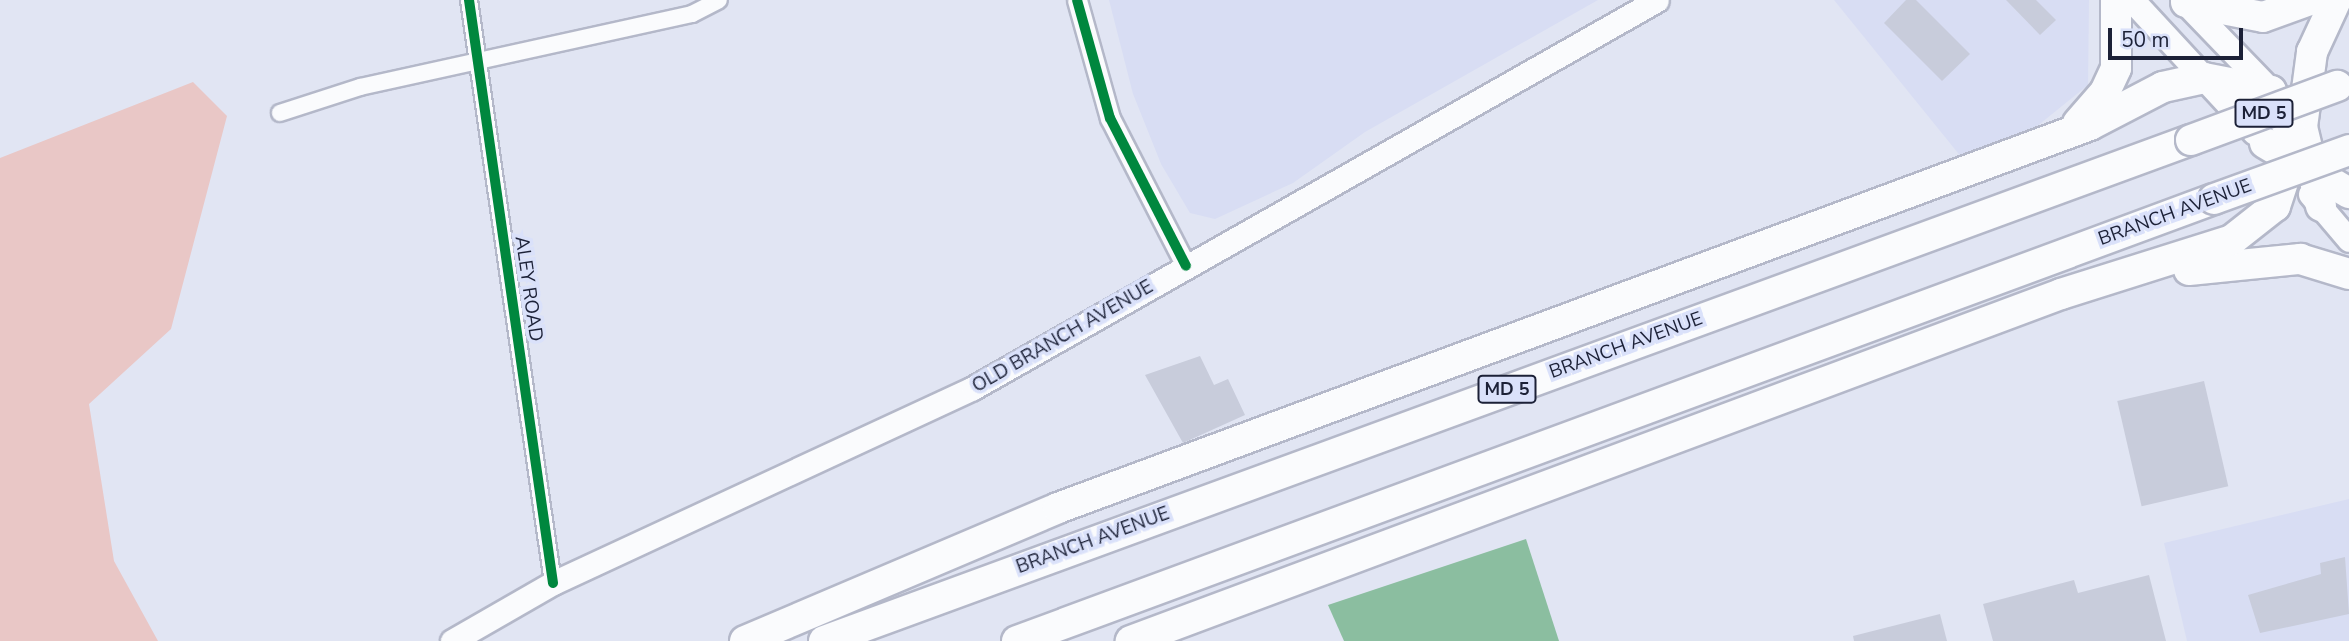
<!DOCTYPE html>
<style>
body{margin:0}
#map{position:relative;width:2349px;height:641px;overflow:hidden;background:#e1e5f3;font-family:"Nunito Sans",sans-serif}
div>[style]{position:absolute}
.built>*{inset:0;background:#d8ddf3}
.green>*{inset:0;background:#e9c7c6}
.water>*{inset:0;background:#8bbea0}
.building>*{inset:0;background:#c8ccdb;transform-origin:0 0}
.roads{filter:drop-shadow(2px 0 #b4b8c9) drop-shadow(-2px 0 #b4b8c9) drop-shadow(0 2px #b4b8c9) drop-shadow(0 -2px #b4b8c9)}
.minor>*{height:16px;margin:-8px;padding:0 8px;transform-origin:8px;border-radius:8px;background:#fafbfd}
.tertiary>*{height:19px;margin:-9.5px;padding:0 9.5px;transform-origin:9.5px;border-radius:9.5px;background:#fafbfd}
.secondary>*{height:23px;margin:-11.5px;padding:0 11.5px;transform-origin:11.5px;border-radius:11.5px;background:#fafbfd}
.primary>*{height:24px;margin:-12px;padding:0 12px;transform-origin:12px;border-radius:12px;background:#fafbfd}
.motorway>*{height:30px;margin:-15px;padding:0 15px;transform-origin:15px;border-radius:15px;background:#fafbfd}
.bridges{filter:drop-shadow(2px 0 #b4b8c9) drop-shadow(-2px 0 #b4b8c9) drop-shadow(0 2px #b4b8c9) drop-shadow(0 -2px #b4b8c9)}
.motorway-bridge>*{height:30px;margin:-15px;padding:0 15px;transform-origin:15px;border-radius:15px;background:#fafbfd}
.cycleway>*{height:10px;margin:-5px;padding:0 5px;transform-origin:5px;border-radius:5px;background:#00873e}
span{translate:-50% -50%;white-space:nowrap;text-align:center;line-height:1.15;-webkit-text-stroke:7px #dae1fa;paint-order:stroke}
.shield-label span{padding:2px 5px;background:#dae1fa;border:2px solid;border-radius:5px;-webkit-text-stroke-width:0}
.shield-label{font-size:18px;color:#1c2137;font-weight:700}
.street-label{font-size:19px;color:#1c2137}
.scale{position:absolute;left:2108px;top:28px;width:135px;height:32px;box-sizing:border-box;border:4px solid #1c2137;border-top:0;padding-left:9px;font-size:21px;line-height:24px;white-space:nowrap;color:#1c2137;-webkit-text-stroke:5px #dae1fa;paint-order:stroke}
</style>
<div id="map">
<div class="built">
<div style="clip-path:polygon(1109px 0,1598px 0,1365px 132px,1293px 183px,1215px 219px,1190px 213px,1161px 164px,1133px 94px)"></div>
<div style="clip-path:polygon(1834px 0,2089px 0,2088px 85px,2031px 131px,1962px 158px)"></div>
<div style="clip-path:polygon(2349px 499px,2349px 641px,2187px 641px,2164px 543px)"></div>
</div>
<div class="green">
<div style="clip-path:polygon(193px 82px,227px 116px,171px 329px,89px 404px,114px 561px,158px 641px,0 641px,0 158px)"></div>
</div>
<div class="water">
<div style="clip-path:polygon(1526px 539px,1559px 641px,1344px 641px,1328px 605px)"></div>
</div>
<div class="building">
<div style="clip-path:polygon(1906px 0,1916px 0,1970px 54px,1942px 81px,1884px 23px)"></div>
<div style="clip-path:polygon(2006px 0,2036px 0,2056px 20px,2040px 35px)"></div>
<div style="clip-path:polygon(1200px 356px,1214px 385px,1228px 379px,1245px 415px,1183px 443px,1145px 375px)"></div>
<div style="left:2204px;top:381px;width:108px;height:89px;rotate:77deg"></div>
<div style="clip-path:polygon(2345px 557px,2349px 614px,2260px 633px,2248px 595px,2321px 574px,2320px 563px)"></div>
<div style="clip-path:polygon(2149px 575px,2166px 641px,1993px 641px,1983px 604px,2074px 580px,2078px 593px)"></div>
<div style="clip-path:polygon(1940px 614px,1947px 641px,1854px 641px,1853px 636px)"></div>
</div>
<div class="roads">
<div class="minor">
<div style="left:469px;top:0;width:589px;rotate:81.8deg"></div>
<div style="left:280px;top:113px;width:84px;rotate:-18deg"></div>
<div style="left:360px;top:87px;width:340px;rotate:-12.4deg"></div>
<div style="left:692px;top:14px;width:30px;rotate:-27deg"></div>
</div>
<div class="tertiary">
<div style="left:1077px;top:0;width:123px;rotate:74.4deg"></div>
<div style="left:1110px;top:118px;width:166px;rotate:62.8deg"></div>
</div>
<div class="secondary">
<div style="left:2310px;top:194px;width:60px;rotate:49.7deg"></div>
<div style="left:452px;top:641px;width:116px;rotate:-29.9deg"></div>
<div style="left:553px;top:583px;width:463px;rotate:-24.9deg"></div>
<div style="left:973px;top:388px;width:786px;rotate:-29.56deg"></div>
</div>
<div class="primary">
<div style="left:2132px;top:0;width:181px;rotate:47.2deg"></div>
<div style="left:2183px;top:0;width:127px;rotate:46deg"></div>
</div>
<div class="motorway">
<div style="left:2186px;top:2px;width:78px;rotate:11deg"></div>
<div style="left:2263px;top:17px;width:50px;rotate:-19.9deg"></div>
<div style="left:2078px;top:123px;width:41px;rotate:-48.9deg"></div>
<div style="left:2105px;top:92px;width:26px;rotate:-65deg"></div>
<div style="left:2116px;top:68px;width:68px;rotate:-90deg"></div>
<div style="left:2265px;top:143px;width:98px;rotate:30.8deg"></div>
<div style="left:2321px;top:206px;width:81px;rotate:-103.5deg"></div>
<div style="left:2302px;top:127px;width:76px;rotate:-82.4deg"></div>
<div style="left:2312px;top:52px;width:57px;rotate:-65.2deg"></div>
<div style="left:2189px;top:270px;width:112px;rotate:-5.7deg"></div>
<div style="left:2300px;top:259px;width:51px;rotate:17deg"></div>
<div style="left:745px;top:641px;width:340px;rotate:-23deg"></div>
<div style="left:1058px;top:508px;width:1101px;rotate:-20.36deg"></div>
<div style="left:2090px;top:125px;width:82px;rotate:-27.5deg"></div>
<div style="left:2163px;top:87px;width:42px;rotate:-12.4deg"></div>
<div style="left:2204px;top:78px;width:68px;rotate:11deg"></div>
<div style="left:2271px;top:91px;width:44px;rotate:64.6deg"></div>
<div style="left:2290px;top:131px;width:27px;rotate:88deg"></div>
<div style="left:2291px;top:158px;width:51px;rotate:108.4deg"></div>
<div style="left:2275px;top:206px;width:55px;rotate:141.7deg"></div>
<div style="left:2232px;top:240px;width:179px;rotate:162.5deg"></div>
<div style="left:2061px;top:294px;width:993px;rotate:159.54deg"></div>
<div style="left:824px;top:641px;width:1456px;rotate:-20.13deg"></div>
<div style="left:1017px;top:641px;width:1276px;rotate:-20.27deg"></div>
</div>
</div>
<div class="bridges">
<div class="motorway-bridge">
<div style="left:2191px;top:140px;width:156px;rotate:-20.3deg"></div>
<div style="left:2214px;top:199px;width:144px;rotate:-19.9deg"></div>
</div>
</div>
<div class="cycleway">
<div style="left:469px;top:0;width:589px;rotate:81.8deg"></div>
<div style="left:1077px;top:0;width:123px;rotate:74.4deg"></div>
<div style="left:1110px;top:118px;width:166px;rotate:62.8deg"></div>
</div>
<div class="shield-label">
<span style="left:2264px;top:113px">MD 5</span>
<span style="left:1507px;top:389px">MD 5</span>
</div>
<div class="street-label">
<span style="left:2175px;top:213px;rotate:-20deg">BRANCH AVENUE</span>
<span style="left:528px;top:289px;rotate:82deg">ALEY ROAD</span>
<span style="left:1063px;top:337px;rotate:-30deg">OLD BRANCH AVENUE</span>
<span style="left:1626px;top:346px;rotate:-20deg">BRANCH AVENUE</span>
<span style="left:1093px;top:541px;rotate:-20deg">BRANCH AVENUE</span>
</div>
<div class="scale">50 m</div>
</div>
